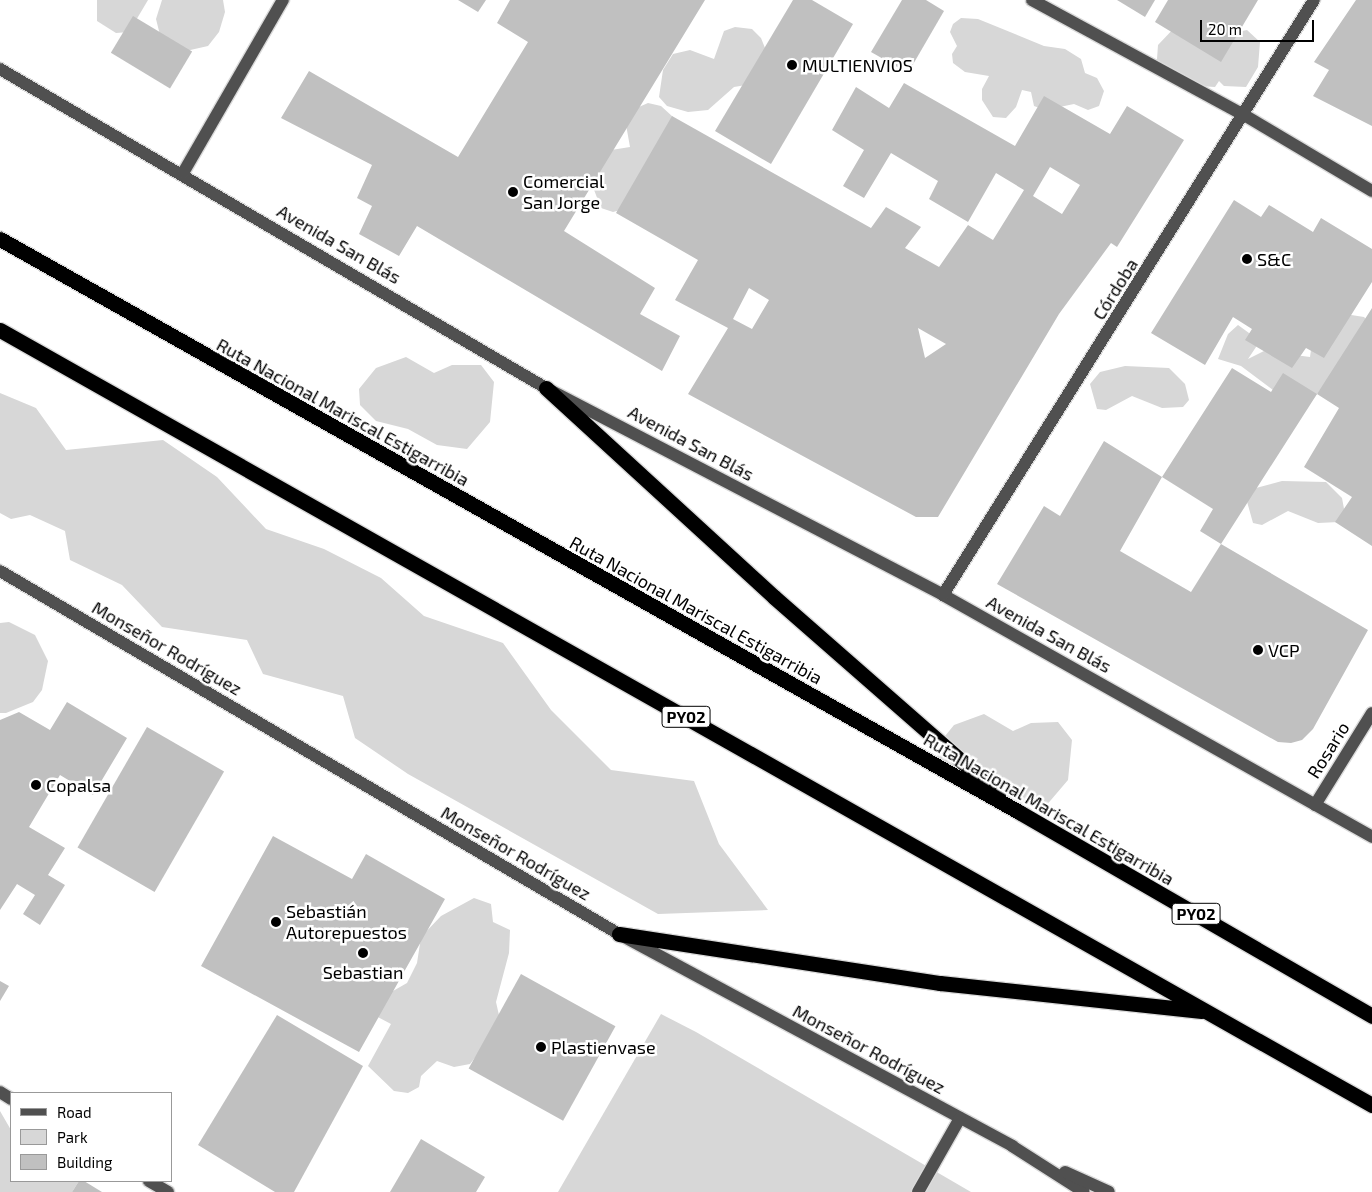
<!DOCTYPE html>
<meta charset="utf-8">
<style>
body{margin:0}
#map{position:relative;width:1372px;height:1192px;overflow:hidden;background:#fff;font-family:"Exo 2",sans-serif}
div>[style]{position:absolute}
.green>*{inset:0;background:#d7d7d7}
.building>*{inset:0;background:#c0c0c0;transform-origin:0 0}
.roads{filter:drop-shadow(1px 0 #dbdbdb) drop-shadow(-1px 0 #dbdbdb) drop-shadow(0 1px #dbdbdb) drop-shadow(0 -1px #dbdbdb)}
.minor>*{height:12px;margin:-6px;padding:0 6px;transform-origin:6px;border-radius:6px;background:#505050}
.highway>*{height:15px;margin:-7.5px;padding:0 7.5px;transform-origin:7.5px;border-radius:7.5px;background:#000}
.dots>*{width:14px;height:14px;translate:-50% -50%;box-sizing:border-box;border:2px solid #fff;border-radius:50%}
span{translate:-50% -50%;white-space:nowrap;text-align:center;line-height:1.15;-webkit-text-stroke:5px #fff;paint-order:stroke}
.shield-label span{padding:1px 4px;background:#fff;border:1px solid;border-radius:4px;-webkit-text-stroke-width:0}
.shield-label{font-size:16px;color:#000;font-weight:700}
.poi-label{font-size:18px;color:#000}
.left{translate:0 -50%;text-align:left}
.street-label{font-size:18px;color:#000}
.legend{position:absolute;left:10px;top:1092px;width:162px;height:90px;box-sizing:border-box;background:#fff;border:1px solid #999;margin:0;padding:6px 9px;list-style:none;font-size:15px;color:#000}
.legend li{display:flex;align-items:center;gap:10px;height:25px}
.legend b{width:25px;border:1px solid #999}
.scale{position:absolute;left:1200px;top:20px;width:114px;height:22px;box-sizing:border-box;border:2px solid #000;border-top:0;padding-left:6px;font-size:15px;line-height:18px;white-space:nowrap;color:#000;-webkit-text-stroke:4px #fff;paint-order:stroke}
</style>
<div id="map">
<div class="green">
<div style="clip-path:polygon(97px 0,148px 0,129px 32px,116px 33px,97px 21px)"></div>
<div style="clip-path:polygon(162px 0,223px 0,225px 12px,219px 32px,208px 46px,177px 53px,160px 35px,156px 19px)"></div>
<div style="clip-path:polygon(961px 18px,978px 19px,1044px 46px,1065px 49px,1081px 59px,1085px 73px,1097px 78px,1104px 91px,1099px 106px,1088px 110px,1074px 104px,1045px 110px,1034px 106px,1031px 92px,1022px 90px,1016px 107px,1006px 118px,993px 117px,982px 100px,982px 89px,989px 76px,965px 72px,953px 63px,952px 54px,957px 46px,950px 32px,953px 24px)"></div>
<div style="clip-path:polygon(1177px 25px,1228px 34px,1247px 30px,1260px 42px,1258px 67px,1246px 87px,1224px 86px,1219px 81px,1215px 87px,1199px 86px,1156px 73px,1158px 45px)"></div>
<div style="clip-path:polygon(735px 27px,752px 29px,761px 38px,767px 53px,752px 84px,734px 87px,708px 110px,688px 112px,667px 106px,659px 97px,663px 70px,673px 54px,690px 50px,714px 59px,724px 31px)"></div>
<div style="clip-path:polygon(648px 103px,661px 106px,673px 117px,635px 206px,613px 212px,601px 208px,591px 182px,605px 151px,630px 147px,625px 119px,632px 110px)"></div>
<div style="clip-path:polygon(1345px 314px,1364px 317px,1370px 323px,1314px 398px,1273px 390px,1241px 366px,1218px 359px,1228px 334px,1238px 325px,1260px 341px,1248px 359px,1264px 351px,1310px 357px,1311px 350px)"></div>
<div style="clip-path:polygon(406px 357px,434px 373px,452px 365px,481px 365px,494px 382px,490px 422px,467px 449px,437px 445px,408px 429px,376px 421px,360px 405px,359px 389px,376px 368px)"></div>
<div style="clip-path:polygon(1125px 366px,1169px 368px,1185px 384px,1189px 400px,1183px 407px,1162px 408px,1132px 396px,1106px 410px,1097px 409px,1090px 384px,1100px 372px)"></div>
<div style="clip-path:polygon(0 393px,36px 408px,66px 450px,163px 440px,217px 477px,266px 529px,324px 549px,381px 578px,424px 616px,503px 643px,551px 710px,611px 770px,694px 781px,719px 844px,768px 910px,658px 914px,408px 774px,355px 738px,343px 696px,263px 674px,247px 640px,162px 627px,122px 585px,70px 560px,65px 531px,30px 515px,11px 519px,0 513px)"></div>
<div style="clip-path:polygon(1282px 481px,1326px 482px,1342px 498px,1345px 514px,1339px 522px,1318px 523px,1288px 511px,1262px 525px,1253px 523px,1246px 498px,1256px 488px)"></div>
<div style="clip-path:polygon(9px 622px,35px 635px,48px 661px,42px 690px,33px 702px,6px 713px,0 713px,0 623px)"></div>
<div style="clip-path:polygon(984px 714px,1013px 731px,1031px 723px,1058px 722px,1072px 740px,1068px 780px,1045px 807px,1015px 803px,938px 762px,937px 746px,954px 725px)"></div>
<div style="clip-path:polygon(474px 898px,491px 904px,493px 922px,510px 930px,509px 953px,496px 1002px,501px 1024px,470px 1064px,454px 1067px,437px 1061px,421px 1076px,419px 1087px,408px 1093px,394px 1091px,368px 1066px,391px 1024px,357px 1006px,378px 987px,393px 991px,407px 983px,417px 963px,421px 937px,441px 916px)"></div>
<div style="clip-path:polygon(661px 1014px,696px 1032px,971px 1192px,558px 1192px)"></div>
<div style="clip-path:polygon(0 1111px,11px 1130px,11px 1181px,79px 1181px,72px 1192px,0 1192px)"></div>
</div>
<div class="building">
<div style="clip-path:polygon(458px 0,486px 0,478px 12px)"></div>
<div style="clip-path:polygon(510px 0,705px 0,564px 231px,655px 288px,640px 314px,680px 336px,662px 371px,417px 226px,399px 256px,359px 234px,372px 206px,357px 198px,372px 165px,281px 118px,309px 71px,458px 157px,528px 42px,497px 23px)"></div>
<div style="clip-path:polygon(793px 0,812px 0,853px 24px,771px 164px,715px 131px)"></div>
<div style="clip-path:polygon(902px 0,926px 0,944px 11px,908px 73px,871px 52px)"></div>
<div style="clip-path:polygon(1117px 0,1155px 0,1145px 17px)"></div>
<div style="clip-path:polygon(1168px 0,1258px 0,1221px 62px,1155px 22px)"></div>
<div style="clip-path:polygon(1356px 0,1372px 0,1372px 126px,1313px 96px,1329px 70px,1314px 62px)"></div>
<div style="left:133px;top:16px;width:69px;height:43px;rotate:31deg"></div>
<div style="clip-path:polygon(evenodd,904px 83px,1015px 146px,1044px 96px,1110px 134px,1127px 106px,1184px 140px,1117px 247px,1111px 243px,1059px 314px,938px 517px,916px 517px,688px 394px,728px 328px,675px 300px,698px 260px,616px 213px,672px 116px,871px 228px,886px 207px,921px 227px,905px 248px,939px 267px,968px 225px,993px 240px,1024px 190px,996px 173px,968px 222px,929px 199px,938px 181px,891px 153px,864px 198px,843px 186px,864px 150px,832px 130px,856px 87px,889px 108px,904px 83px,1050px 167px,1080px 185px,1062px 214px,1033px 196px,1050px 167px,904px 83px,749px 288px,769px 300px,752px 329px,733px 319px,749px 288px,904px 83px,918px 328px,946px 344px,925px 358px,918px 328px)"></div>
<div style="clip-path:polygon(1234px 200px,1261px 217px,1269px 205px,1313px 232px,1321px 218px,1372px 249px,1372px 282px,1324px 358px,1306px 348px,1292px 368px,1245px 340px,1252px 329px,1233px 317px,1205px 365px,1151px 333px)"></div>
<div style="clip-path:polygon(1372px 308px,1372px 546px,1335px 522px,1352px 497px,1304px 467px,1339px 408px,1317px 394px)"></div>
<div style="clip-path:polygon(1232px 368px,1271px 392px,1283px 373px,1317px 394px,1221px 544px,1200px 531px,1213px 509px,1162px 477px,1120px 551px,1191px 592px,1221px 544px,1368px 630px,1313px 729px,1302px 740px,1291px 743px,1278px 742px,997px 584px,1044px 506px,1060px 516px,1104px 441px,1162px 477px)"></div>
<div style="clip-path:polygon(67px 702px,127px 738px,93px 795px,60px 775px,29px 827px,65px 848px,48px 875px,65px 885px,40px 925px,23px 914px,35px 895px,17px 884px,0 910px,0 720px,19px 712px,50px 730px)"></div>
<div style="left:147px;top:727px;width:89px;height:139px;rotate:30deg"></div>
<div style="clip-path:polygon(273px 836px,352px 879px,366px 854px,445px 899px,359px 1052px,201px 966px)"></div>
<div style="left:521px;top:974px;width:108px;height:108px;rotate:29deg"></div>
<div style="clip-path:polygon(0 981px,9px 986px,0 1001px)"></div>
<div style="clip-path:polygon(277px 1015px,363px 1066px,294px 1192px,275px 1192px,198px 1145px)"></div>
<div style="clip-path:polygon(421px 1139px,485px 1177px,476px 1192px,390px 1192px)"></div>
<div style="clip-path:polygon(79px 1181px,84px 1181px,102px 1192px,72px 1192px)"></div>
</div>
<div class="roads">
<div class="minor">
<div style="left:1032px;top:0;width:241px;rotate:28.5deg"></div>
<div style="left:1244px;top:115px;width:149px;rotate:30.7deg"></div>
<div style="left:0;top:69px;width:632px;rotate:30.3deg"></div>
<div style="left:546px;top:388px;width:448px;rotate:27.5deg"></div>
<div style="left:943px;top:595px;width:493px;rotate:29.4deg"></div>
<div style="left:183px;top:173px;width:200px;rotate:-60deg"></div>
<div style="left:0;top:571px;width:718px;rotate:30.39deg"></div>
<div style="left:619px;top:934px;width:447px;rotate:28.3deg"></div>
<div style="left:1012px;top:1146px;width:85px;rotate:32.6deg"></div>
<div style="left:943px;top:595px;width:701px;rotate:-58.06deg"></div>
<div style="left:1315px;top:805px;width:108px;rotate:-58.2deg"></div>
<div style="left:0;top:1092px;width:13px;rotate:32deg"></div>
<div style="left:1065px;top:1172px;width:48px;rotate:24.4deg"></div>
<div style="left:149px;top:1181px;width:22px;rotate:30deg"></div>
<div style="left:918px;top:1192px;width:85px;rotate:-60.4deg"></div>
</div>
<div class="highway">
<div style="left:0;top:239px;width:1169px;rotate:29.35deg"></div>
<div style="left:1019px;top:812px;width:408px;rotate:30deg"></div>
<div style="left:0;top:330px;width:1576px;rotate:29.46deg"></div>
<div style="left:546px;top:388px;width:309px;rotate:42.5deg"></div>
<div style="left:774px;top:597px;width:298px;rotate:41.2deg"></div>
<div style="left:619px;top:934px;width:325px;rotate:8.7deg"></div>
<div style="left:940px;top:983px;width:263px;rotate:6.1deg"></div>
</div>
</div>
<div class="dots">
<div style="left:792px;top:65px;background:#000"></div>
<div style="left:513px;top:192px;background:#000"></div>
<div style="left:1247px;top:259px;background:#000"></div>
<div style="left:1258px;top:650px;background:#000"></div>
<div style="left:36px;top:785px;background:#000"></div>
<div style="left:276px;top:922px;background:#000"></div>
<div style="left:363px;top:953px;background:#000"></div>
<div style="left:541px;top:1047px;background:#000"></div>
</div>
<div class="shield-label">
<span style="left:686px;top:717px">PY02</span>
<span style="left:1196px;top:914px">PY02</span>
</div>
<div class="poi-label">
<span class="left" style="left:802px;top:65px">MULTIENVIOS</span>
<span class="left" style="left:523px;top:192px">Comercial<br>San Jorge</span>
<span class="left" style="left:1257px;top:259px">S&amp;C</span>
<span class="left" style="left:1268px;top:650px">VCP</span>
<span class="left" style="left:46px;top:785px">Copalsa</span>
<span class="left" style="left:286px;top:922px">Sebastián<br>Autorepuestos</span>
<span style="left:363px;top:972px">Sebastian</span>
<span class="left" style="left:551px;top:1047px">Plastienvase</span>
</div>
<div class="street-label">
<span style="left:339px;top:244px;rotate:30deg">Avenida San Blás</span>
<span style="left:1115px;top:289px;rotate:-58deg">Córdoba</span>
<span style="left:343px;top:412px;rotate:29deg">Ruta Nacional Mariscal Estigarribia</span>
<span style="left:691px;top:443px;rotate:28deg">Avenida San Blás</span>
<span style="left:696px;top:610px;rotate:29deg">Ruta Nacional Mariscal Estigarribia</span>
<span style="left:1049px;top:634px;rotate:29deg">Avenida San Blás</span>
<span style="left:167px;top:648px;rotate:30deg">Monseñor Rodríguez</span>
<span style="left:1328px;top:750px;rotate:-58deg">Rosario</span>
<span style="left:1049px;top:809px;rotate:30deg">Ruta Nacional Mariscal Estigarribia</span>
<span style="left:516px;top:853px;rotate:30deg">Monseñor Rodríguez</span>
<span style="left:869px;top:1049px;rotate:28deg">Monseñor Rodríguez</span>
</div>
<ul class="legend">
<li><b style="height:6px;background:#505050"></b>Road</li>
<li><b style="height:14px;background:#d7d7d7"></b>Park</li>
<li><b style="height:14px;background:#c0c0c0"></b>Building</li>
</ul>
<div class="scale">20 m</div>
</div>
